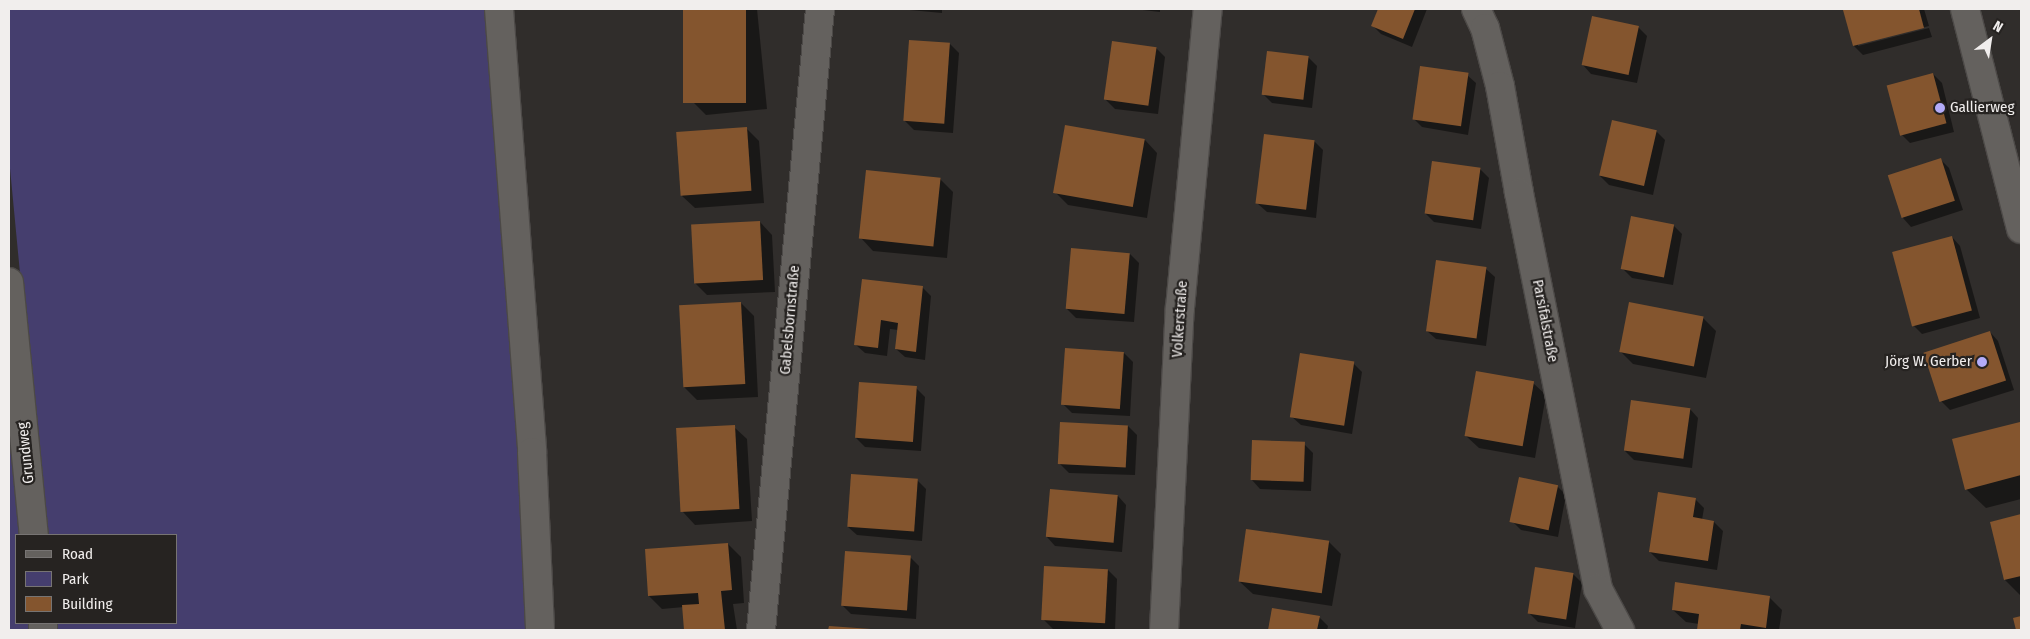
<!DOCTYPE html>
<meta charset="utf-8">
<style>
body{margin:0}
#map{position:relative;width:2030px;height:639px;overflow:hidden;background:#302d2b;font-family:"Fira Sans Condensed",sans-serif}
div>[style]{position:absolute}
.green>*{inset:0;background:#453e6e}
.shadow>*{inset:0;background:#0007}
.building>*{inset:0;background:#84552e;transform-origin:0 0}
.roads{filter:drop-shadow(1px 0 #4c4947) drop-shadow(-1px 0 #4c4947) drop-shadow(0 1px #4c4947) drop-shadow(0 -1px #4c4947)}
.minor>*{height:28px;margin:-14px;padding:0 14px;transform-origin:14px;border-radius:14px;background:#64615e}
.dots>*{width:14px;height:14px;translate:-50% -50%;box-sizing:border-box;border:2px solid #262321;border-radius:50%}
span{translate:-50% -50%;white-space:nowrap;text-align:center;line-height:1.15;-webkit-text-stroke:4.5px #262321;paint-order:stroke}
.poi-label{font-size:15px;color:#f1eeed}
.left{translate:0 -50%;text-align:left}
.right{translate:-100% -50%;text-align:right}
.street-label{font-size:15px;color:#f1eeed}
.frame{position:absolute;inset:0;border:10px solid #f1eeed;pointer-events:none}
.legend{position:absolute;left:15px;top:534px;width:162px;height:90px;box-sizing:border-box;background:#262321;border:1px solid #777473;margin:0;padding:6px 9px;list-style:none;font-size:15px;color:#f1eeed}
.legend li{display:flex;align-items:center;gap:10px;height:25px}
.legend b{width:25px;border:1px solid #777473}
.north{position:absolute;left:1965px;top:15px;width:50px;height:50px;-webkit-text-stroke:4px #262321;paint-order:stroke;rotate:31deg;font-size:14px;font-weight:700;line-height:20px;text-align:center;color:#f1eeed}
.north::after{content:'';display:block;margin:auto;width:18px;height:22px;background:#f1eeed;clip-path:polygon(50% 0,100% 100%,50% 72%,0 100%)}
</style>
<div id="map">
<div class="green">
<div style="clip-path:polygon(9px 9px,508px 9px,545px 630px,54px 630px,54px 623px,176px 623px,176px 535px,45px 535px,9px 158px)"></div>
<div style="clip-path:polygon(9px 431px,21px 535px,16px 535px,16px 623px,30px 623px,31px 630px,9px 630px)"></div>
</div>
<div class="shadow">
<div style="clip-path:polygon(684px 9px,757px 9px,767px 109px,706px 115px,693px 102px)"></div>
<div style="clip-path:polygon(899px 9px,942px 9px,942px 13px)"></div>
<div style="clip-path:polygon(1134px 9px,1160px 9px,1160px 12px)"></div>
<div style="clip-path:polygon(1380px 9px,1427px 9px,1412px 47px,1381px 34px,1373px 26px)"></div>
<div style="clip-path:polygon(1852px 9px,1924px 9px,1929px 26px,1858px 44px,1858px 46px,1929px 28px,1932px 37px,1863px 55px,1854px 46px,1845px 11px)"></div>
<div style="clip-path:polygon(1638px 27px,1647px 36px,1637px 83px,1591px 74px,1583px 65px)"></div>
<div style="clip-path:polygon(950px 44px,959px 53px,953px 133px,914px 130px,905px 121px)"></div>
<div style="clip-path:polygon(1156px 48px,1165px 57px,1158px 114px,1115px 109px,1106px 100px)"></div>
<div style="clip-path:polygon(1308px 57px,1317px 66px,1312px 108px,1272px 103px,1263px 94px)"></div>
<div style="clip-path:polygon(1933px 74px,1942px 83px,1954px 132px,1910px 143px,1901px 134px)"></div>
<div style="clip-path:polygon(1467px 75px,1476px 83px,1468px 135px,1422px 127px,1413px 118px)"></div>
<div style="clip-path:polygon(746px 128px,759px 141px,764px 203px,695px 208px,682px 196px)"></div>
<div style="clip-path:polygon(1656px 131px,1665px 140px,1653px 195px,1609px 185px,1600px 176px)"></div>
<div style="clip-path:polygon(1145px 140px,1157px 153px,1147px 218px,1068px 205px,1055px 192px)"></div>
<div style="clip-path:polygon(1314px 141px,1323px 150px,1316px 218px,1267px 212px,1258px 204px)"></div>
<div style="clip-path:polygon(1941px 160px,1949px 168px,1963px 210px,1911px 227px,1903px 218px,1889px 176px)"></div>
<div style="clip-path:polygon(1480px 169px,1489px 178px,1481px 229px,1434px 222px,1425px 213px)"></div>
<div style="clip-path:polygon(940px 179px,953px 192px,947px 258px,873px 251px,861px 238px)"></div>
<div style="clip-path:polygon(760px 222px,772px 235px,775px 292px,707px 295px,694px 282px)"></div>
<div style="clip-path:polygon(1673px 225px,1682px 234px,1673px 285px,1632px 278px,1623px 269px)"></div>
<div style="clip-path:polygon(1952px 237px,1960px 246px,1980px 318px,1922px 334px,1913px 325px)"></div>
<div style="clip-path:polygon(1130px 254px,1139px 263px,1134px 322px,1076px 318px,1067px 309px)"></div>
<div style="clip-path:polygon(1486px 269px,1495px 277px,1486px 346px,1436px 339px,1427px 331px)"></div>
<div style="clip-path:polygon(863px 281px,922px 287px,931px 296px,925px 360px,905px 357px,896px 349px,898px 330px,890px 329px,887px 356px,865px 353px,856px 345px)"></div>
<div style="clip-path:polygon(741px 303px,754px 316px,758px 397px,697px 400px,684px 387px)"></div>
<div style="clip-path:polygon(1703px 318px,1716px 331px,1706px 378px,1633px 364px,1620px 351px)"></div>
<div style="clip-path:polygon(1990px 332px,1998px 341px,2014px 390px,1950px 410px,1941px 401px)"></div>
<div style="clip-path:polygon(1124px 353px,1133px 362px,1130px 416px,1072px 413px,1063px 404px)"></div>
<div style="clip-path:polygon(1353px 363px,1362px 372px,1352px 434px,1301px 425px,1292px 417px)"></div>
<div style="clip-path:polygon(1533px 383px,1546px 395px,1535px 458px,1479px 448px,1466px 436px)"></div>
<div style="clip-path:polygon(916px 388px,925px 397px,921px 451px,865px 447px,856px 438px)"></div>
<div style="clip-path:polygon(1690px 409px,1698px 418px,1692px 468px,1634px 460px,1625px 451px)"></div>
<div style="clip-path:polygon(2019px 423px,2021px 425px,2021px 499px,1986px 508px,1966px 489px)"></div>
<div style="clip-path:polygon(1128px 426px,1137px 435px,1135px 475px,1069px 473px,1060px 464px)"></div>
<div style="clip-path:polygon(734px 427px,747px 439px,752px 521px,695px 525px,683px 512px)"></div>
<div style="clip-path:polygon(1304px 444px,1313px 453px,1311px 491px,1260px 489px,1252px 480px)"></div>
<div style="clip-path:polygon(917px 480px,926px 489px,922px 541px,857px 535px,848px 527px)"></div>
<div style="clip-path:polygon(1557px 486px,1566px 495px,1558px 537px,1521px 530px,1512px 521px)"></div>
<div style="clip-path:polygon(1118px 496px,1126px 505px,1122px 552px,1055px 546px,1047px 537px)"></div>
<div style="clip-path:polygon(1695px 499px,1704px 508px,1702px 520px,1714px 522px,1723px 531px,1717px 570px,1659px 561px,1650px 552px)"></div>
<div style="clip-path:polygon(2021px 515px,2021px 596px,2005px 580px,1991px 522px)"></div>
<div style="clip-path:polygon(1328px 541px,1341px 554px,1332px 606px,1253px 594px,1240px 582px)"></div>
<div style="clip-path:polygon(728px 544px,741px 557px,744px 603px,733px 604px,737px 630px,685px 630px,684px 607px,662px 609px,649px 596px)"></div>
<div style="clip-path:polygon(910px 557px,919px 566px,916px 619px,851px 614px,842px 605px)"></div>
<div style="clip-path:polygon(1108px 570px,1117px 579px,1115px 630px,1053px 629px,1044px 620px)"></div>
<div style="clip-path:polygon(1573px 574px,1582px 583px,1575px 628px,1538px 622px,1529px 613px)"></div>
<div style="clip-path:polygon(1769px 597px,1782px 610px,1779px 630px,1698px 630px,1699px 624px,1686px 622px,1673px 610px)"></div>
<div style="clip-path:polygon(1273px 610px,1319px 617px,1328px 626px,1327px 630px,1269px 630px)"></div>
</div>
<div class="building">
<div style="left:683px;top:9px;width:63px;height:94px"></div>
<div style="clip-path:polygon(1378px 9px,1415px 9px,1403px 39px,1371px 26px)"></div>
<div style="clip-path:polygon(1847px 9px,1919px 9px,1924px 28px,1853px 46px,1843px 10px)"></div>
<div style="left:1592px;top:16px;width:48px;height:50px;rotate:12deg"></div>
<div style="left:909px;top:40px;width:41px;height:81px;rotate:4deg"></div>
<div style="left:1112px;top:41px;width:45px;height:59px;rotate:8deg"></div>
<div style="left:1267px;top:51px;width:42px;height:44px;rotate:7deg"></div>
<div style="left:1420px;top:66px;width:49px;height:54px;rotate:8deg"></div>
<div style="left:1933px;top:73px;width:52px;height:48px;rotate:75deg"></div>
<div style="left:1612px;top:120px;width:46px;height:57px;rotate:13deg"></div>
<div style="left:1065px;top:125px;width:81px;height:69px;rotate:10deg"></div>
<div style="left:747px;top:127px;width:64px;height:71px;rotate:86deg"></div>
<div style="left:1264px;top:134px;width:51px;height:70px;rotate:7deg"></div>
<div style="left:1941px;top:158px;width:45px;height:56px;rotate:72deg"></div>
<div style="left:1432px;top:161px;width:49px;height:53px;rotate:8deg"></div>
<div style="left:866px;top:170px;width:75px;height:69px;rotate:6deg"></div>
<div style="left:1631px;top:216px;width:44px;height:54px;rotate:11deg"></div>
<div style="left:760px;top:221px;width:59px;height:69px;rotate:87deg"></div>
<div style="left:1952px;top:236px;width:77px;height:62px;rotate:75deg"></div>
<div style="left:1071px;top:248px;width:59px;height:61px;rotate:5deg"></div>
<div style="left:1436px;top:260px;width:51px;height:72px;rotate:8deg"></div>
<div style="clip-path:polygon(862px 279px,923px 286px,916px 352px,895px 349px,898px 323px,881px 320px,878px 348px,854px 345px)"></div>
<div style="left:741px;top:302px;width:82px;height:62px;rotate:87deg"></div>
<div style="left:1629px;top:302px;width:76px;height:51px;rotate:11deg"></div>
<div style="left:1990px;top:331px;width:52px;height:70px;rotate:72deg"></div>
<div style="left:1065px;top:348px;width:59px;height:57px;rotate:4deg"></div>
<div style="left:1300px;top:353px;width:55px;height:65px;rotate:9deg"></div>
<div style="left:1476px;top:371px;width:59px;height:66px;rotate:10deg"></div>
<div style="left:859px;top:382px;width:58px;height:56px;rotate:4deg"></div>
<div style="left:1631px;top:400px;width:60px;height:51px;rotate:8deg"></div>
<div style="left:1060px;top:422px;width:68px;height:42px;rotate:3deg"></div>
<div style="clip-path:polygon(2020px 422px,2021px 475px,1965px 490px,1952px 439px)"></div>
<div style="left:735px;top:425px;width:84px;height:59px;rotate:87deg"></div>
<div style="left:1252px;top:440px;width:53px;height:40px;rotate:2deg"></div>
<div style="left:851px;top:474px;width:67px;height:53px;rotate:4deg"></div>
<div style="left:1519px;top:477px;width:40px;height:46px;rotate:12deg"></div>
<div style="left:1050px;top:489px;width:68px;height:48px;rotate:5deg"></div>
<div style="clip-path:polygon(1658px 492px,1696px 498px,1693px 517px,1714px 521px,1708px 561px,1649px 552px)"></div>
<div style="clip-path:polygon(2021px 514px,2021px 576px,2004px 580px,1990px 522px)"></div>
<div style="left:1246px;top:529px;width:84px;height:53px;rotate:8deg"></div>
<div style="clip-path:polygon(728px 543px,732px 590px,721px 591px,725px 630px,684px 630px,682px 605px,699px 604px,698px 593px,648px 596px,645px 549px)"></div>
<div style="left:845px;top:551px;width:66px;height:55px;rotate:4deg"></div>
<div style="left:1044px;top:566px;width:64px;height:54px;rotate:3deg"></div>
<div style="left:1535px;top:567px;width:39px;height:47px;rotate:9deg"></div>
<div style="clip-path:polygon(1675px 582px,1770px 596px,1766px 628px,1741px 624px,1740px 630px,1697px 630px,1699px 614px,1672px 610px)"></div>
<div style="clip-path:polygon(1272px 608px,1320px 616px,1317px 630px,1268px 630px)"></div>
<div style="clip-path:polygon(2021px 616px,2021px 630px,2016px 630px,2013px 618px)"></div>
<div style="clip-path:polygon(829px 626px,871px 629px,871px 630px,828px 630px)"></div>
</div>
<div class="roads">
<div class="minor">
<div style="left:499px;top:9px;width:444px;rotate:85.7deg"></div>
<div style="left:532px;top:452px;width:178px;rotate:87.4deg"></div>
<div style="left:1476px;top:9px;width:21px;rotate:65deg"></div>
<div style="left:1485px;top:28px;width:60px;rotate:75.5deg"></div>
<div style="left:1500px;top:86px;width:109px;rotate:79.9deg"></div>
<div style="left:1519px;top:193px;width:404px;rotate:78.7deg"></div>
<div style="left:1598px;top:589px;width:47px;rotate:61.8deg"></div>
<div style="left:1965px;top:9px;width:227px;rotate:75.7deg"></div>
<div style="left:9px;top:282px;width:254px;rotate:84.4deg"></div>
<div style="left:43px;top:623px;width:7px;rotate:90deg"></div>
<div style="left:761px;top:630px;width:624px;rotate:-84.57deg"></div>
<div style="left:1164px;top:630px;width:322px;rotate:-87.2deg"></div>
<div style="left:1180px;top:308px;width:300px;rotate:-84.7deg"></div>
</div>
</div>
<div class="dots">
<div style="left:1940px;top:108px;background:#b4acf9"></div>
<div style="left:1982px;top:362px;background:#b4acf9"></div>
</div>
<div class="poi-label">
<span class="left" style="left:1950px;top:108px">Gallierweg</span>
<span class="right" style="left:1972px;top:362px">Jörg W. Gerber</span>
</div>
<div class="street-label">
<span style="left:1180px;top:319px;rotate:-86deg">Volkerstraße</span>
<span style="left:790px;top:320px;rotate:-85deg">Gabelsbornstraße</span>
<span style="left:1545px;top:321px;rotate:79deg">Parsifalstraße</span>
<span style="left:26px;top:453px;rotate:-96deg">Grundweg</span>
</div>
<div class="frame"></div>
<ul class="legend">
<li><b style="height:6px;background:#64615e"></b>Road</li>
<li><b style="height:14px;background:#453e6e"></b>Park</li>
<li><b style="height:14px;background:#84552e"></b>Building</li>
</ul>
<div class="north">N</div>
</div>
